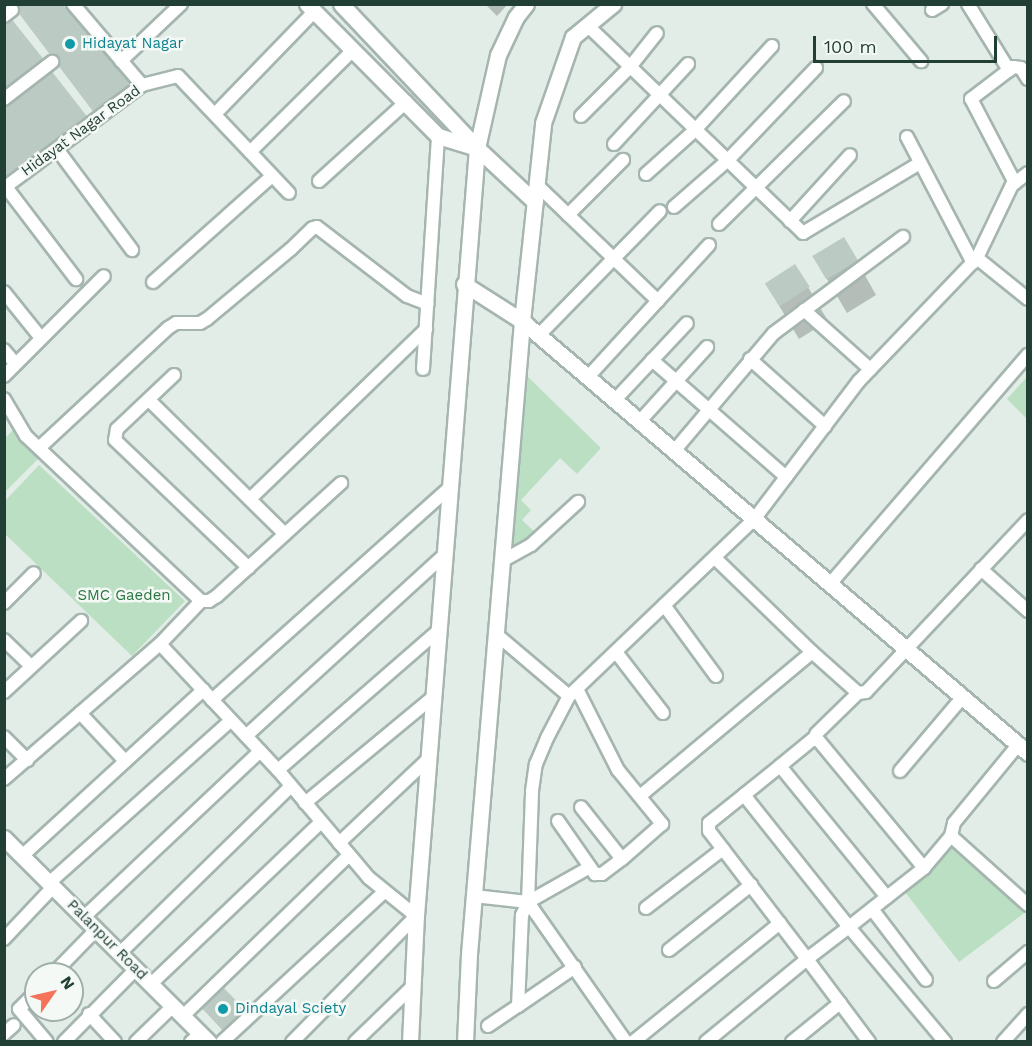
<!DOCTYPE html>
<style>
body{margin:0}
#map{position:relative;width:1032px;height:1046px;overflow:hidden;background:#e3ede8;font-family:"Work Sans",sans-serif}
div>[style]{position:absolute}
.green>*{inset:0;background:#bbdfc2}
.shadow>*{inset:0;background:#0003}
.building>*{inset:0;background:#bbcbc3;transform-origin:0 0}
.roads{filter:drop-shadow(2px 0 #a5b5af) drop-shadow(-2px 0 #a5b5af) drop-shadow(0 2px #a5b5af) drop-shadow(0 -2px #a5b5af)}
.minor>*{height:12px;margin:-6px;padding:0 6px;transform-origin:6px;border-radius:6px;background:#fff}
.tertiary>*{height:15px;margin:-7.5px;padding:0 7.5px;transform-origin:7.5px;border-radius:7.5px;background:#fff}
.dots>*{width:16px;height:16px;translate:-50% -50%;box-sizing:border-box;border:3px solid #f4f9f6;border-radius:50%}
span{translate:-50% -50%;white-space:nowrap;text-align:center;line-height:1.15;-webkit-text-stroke:5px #f4f9f6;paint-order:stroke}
.culture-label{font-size:15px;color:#0d838f}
.left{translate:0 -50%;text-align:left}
.street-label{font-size:15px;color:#223f35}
.park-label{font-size:15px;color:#2b7742}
.frame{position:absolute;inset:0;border:6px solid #223f35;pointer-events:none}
.north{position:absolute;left:24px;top:962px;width:60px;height:60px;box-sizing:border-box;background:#f4f9f6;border:2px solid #a0afa9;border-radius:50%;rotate:56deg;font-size:16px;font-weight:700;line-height:24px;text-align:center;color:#223f35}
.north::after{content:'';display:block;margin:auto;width:21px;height:27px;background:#f57359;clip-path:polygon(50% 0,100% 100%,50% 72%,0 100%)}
.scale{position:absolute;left:813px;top:36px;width:184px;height:27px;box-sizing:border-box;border:3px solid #223f35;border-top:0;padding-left:8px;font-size:18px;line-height:21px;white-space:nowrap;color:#223f35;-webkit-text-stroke:4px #f4f9f6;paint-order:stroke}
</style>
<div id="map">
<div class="green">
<div style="clip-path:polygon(525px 374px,601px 448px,577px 474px,560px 458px,521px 500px,531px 510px,522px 520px,539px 536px,505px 558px)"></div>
<div style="clip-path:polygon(1027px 377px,1027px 419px,1007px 399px)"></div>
<div style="clip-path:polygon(13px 430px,40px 457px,5px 492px,5px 438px)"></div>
<div style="clip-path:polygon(39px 465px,185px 601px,132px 656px,5px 534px,5px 501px)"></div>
<div style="clip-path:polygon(951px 844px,1027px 911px,959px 962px,905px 892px,930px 871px)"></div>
</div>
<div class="shadow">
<div style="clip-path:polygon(12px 4px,60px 4px,132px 85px,138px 97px,103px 124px)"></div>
<div style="clip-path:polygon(485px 4px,508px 4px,497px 16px)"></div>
<div style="clip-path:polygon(4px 10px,94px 131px,4px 198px)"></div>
<div style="clip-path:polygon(814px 257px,857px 261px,876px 295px,847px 313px)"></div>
<div style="clip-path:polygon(766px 284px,808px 287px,828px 321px,799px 339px)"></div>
<div style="clip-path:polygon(221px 988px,231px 1040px,202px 1007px)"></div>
</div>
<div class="building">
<div style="clip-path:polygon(12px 4px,62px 4px,133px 84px,95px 114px)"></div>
<div style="clip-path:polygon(10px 17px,45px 61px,4px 92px,4px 22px)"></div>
<div style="clip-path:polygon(50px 69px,89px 119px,4px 182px,4px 103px)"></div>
<div style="left:844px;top:237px;width:27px;height:37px;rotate:59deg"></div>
<div style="left:795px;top:264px;width:27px;height:36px;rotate:57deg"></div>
<div style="left:222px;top:986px;width:36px;height:30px;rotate:46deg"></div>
</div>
<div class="roads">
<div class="minor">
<div style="left:73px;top:4px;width:106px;rotate:49.6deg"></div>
<div style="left:873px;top:4px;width:75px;rotate:49.9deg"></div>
<div style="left:968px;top:4px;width:78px;rotate:58.2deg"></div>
<div style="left:932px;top:10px;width:12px;rotate:-31deg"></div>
<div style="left:4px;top:16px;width:10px;rotate:-37deg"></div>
<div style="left:587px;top:25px;width:300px;rotate:43.9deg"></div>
<div style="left:803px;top:233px;width:136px;rotate:-30.9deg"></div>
<div style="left:121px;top:61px;width:83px;rotate:-43.5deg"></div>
<div style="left:4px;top:99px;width:61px;rotate:-37.6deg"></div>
<div style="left:215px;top:114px;width:142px;rotate:-45.9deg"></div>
<div style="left:581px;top:116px;width:69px;rotate:-45deg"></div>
<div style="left:630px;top:67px;width:43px;rotate:-51.5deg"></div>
<div style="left:907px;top:137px;width:142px;rotate:62.4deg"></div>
<div style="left:614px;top:144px;width:109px;rotate:-47.2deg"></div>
<div style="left:57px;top:149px;width:126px;rotate:53.4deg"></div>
<div style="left:250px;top:152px;width:145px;rotate:-44.7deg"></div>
<div style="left:646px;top:174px;width:66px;rotate:-41.9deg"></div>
<div style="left:695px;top:130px;width:114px;rotate:-47.5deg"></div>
<div style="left:319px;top:181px;width:118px;rotate:-42.2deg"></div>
<div style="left:1015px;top:183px;width:95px;rotate:-117.6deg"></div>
<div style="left:971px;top:99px;width:53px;rotate:-37.3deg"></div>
<div style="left:1013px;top:67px;width:8px;rotate:7deg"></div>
<div style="left:1021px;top:68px;width:13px;rotate:58deg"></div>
<div style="left:536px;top:184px;width:169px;rotate:43.8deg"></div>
<div style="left:6px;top:187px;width:116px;rotate:52.7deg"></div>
<div style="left:4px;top:188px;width:172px;rotate:-36.7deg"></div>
<div style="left:142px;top:85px;width:37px;rotate:-14deg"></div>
<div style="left:178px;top:76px;width:161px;rotate:46.5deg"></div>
<div style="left:674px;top:207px;width:70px;rotate:-41deg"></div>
<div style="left:727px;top:161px;width:129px;rotate:-46.3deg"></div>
<div style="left:568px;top:215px;width:78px;rotate:-45deg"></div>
<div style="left:790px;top:221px;width:89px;rotate:-47.7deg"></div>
<div style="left:719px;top:224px;width:175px;rotate:-44.5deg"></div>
<div style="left:977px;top:258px;width:65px;rotate:38.8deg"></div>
<div style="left:153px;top:282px;width:159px;rotate:-41.7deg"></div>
<div style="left:4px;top:292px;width:59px;rotate:51.2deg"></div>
<div style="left:804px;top:310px;width:89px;rotate:41.8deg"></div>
<div style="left:539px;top:335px;width:173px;rotate:-45.7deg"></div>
<div style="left:4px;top:350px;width:17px;rotate:50deg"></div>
<div style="left:750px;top:359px;width:101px;rotate:41.8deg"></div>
<div style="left:652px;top:360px;width:178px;rotate:41.1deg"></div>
<div style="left:423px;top:369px;width:233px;rotate:-86.3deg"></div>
<div style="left:174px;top:375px;width:79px;rotate:136.5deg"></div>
<div style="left:117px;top:429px;width:11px;rotate:100deg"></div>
<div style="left:115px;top:440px;width:185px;rotate:43.7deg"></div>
<div style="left:4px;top:376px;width:141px;rotate:-45deg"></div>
<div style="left:588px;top:377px;width:179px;rotate:-47.5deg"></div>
<div style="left:4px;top:399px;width:43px;rotate:59.3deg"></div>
<div style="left:26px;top:436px;width:241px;rotate:43.3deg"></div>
<div style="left:201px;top:601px;width:59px;rotate:133.6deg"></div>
<div style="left:160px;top:644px;width:173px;rotate:46.9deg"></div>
<div style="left:278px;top:770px;width:141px;rotate:49.9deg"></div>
<div style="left:369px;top:878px;width:60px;rotate:39deg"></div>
<div style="left:416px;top:916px;width:177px;rotate:134.5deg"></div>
<div style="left:149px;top:400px;width:191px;rotate:44.6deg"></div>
<div style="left:615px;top:400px;width:105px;rotate:-46.9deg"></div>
<div style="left:640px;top:421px;width:100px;rotate:-47.8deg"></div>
<div style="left:39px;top:448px;width:176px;rotate:-42.9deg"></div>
<div style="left:168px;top:328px;width:9px;rotate:-32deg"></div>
<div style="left:176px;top:323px;width:24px"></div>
<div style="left:200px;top:323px;width:8px;rotate:-30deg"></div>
<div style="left:207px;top:319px;width:109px;rotate:-39.8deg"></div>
<div style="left:291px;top:249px;width:30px;rotate:-44deg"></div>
<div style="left:313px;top:228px;width:4px;rotate:-14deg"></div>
<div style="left:317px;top:227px;width:113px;rotate:37.5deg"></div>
<div style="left:407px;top:296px;width:22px;rotate:21deg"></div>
<div style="left:675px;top:450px;width:153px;rotate:-49.8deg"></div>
<div style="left:774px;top:333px;width:161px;rotate:-36.7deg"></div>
<div style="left:250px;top:499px;width:245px;rotate:-44deg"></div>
<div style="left:502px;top:561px;width:33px;rotate:-29deg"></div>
<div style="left:531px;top:545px;width:64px;rotate:-42.5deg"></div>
<div style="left:981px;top:569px;width:63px;rotate:41.8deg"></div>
<div style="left:830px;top:584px;width:303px;rotate:-49.2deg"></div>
<div style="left:201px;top:601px;width:8px"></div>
<div style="left:209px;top:601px;width:9px;rotate:-32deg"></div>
<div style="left:217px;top:596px;width:168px;rotate:-42.3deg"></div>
<div style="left:4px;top:603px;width:42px;rotate:-45deg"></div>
<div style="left:664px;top:605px;width:88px;rotate:53.8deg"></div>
<div style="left:496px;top:634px;width:96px;rotate:40.3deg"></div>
<div style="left:4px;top:640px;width:37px;rotate:44deg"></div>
<div style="left:616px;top:652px;width:77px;rotate:52.4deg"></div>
<div style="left:812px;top:652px;width:62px;rotate:41.7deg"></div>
<div style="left:858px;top:693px;width:8px;rotate:-7deg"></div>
<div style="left:866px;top:692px;width:236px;rotate:-46.7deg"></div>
<div style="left:577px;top:689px;width:91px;rotate:63.2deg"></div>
<div style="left:618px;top:770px;width:70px;rotate:50.8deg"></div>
<div style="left:662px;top:824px;width:53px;rotate:138.8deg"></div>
<div style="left:622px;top:859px;width:66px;rotate:-128.3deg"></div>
<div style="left:4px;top:692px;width:105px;rotate:-42.7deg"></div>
<div style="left:212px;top:700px;width:317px;rotate:-41.8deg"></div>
<div style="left:80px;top:713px;width:66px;rotate:46.8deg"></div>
<div style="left:816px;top:734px;width:59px;rotate:-44.3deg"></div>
<div style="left:246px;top:736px;width:267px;rotate:-42.4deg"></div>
<div style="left:4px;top:737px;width:33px;rotate:45deg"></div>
<div style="left:1018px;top:745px;width:101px;rotate:129.4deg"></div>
<div style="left:954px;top:823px;width:13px;rotate:103deg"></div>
<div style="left:951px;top:836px;width:103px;rotate:41.9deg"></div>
<div style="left:780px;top:766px;width:43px;rotate:-39.3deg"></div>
<div style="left:813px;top:739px;width:6px;rotate:18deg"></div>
<div style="left:819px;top:741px;width:165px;rotate:50.4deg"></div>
<div style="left:924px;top:868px;width:47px;rotate:141.9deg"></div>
<div style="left:887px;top:897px;width:48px;rotate:141.7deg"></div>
<div style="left:849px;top:927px;width:53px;rotate:142.7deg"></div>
<div style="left:807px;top:959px;width:161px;rotate:-127.4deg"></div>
<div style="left:709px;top:831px;width:8px;rotate:-90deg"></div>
<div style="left:709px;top:823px;width:45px;rotate:-38.7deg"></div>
<div style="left:744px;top:795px;width:169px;rotate:51.5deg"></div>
<div style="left:849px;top:927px;width:150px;rotate:50.1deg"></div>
<div style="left:278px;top:770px;width:211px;rotate:-41deg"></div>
<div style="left:900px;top:771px;width:96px;rotate:-49.7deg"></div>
<div style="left:4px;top:779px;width:206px;rotate:-40.9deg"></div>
<div style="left:744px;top:795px;width:46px;rotate:-38.9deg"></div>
<div style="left:780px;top:766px;width:169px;rotate:50.8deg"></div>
<div style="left:640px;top:796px;width:224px;rotate:-39.9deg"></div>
<div style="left:812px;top:652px;width:136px;rotate:-135.9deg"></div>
<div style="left:305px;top:803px;width:165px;rotate:-39.6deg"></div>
<div style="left:558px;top:821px;width:65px;rotate:55.1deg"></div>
<div style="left:595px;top:874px;width:7px"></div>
<div style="left:602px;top:874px;width:25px;rotate:-37deg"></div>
<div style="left:339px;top:843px;width:121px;rotate:-43.3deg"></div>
<div style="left:22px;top:856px;width:246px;rotate:-42.5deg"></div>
<div style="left:924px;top:868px;width:42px;rotate:-49.8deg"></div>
<div style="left:49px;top:883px;width:244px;rotate:-41.8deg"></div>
<div style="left:474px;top:896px;width:54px;rotate:6.3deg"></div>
<div style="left:646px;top:908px;width:97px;rotate:-37.5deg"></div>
<div style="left:872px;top:909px;width:89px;rotate:52.7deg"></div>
<div style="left:84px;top:917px;width:242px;rotate:-43.3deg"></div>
<div style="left:4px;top:939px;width:71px;rotate:-46.7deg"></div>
<div style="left:669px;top:950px;width:105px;rotate:-38.4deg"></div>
<div style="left:120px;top:953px;width:239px;rotate:-44.3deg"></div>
<div style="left:53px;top:974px;width:62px;rotate:-45.7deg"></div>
<div style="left:994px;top:981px;width:45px;rotate:-40.5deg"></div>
<div style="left:151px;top:984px;width:235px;rotate:-43.6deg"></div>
<div style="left:36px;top:992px;width:24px;rotate:135deg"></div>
<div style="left:19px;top:1009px;width:43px;rotate:49.7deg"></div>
<div style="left:518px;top:1006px;width:69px;rotate:-34.4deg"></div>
<div style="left:89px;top:1014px;width:38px;rotate:47deg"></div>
<div style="left:183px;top:1016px;width:231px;rotate:-44.1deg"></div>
<div style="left:488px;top:1026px;width:36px;rotate:-34deg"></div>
<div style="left:518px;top:1006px;width:91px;rotate:-87.5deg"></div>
<div style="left:522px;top:915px;width:14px;rotate:-65deg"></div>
<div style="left:528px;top:902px;width:71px;rotate:-29.4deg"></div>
<div style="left:4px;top:1034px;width:13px;rotate:-42deg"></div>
<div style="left:64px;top:1042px;width:103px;rotate:-45.4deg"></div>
<div style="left:136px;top:1042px;width:52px;rotate:-44.2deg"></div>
<div style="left:191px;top:1042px;width:13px;rotate:-42deg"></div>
<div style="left:222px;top:1042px;width:221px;rotate:-42.8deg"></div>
<div style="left:355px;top:1042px;width:79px;rotate:-44deg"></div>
<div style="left:626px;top:1042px;width:171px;rotate:-125deg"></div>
<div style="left:528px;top:902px;width:111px;rotate:-87.9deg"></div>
<div style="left:532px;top:791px;width:27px;rotate:-82deg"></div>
<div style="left:536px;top:764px;width:28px;rotate:-67deg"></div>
<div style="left:547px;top:738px;width:47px;rotate:-62.4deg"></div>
<div style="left:569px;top:696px;width:257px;rotate:-43.7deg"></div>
<div style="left:755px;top:518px;width:172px;rotate:-52.8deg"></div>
<div style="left:859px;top:381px;width:170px;rotate:-46.2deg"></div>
<div style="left:977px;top:258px;width:81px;rotate:-64.4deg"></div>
<div style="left:1012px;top:185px;width:20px;rotate:-37deg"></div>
<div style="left:633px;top:1042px;width:189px;rotate:-39deg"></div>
<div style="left:706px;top:1042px;width:131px;rotate:-39.4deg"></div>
<div style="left:807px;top:959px;width:104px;rotate:53.2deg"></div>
<div style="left:792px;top:1042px;width:62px;rotate:-39.1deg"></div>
<div style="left:1003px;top:1042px;width:38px;rotate:-48deg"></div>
</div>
<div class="tertiary">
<div style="left:307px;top:4px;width:186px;rotate:45.2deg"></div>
<div style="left:438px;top:136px;width:41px;rotate:17.1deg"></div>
<div style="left:341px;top:4px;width:198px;rotate:46.6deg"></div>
<div style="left:477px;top:148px;width:79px;rotate:43deg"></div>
<div style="left:464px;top:284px;width:69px;rotate:32.5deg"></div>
<div style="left:522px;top:321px;width:665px;rotate:40.49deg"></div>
<div style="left:4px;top:838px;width:289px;rotate:44.9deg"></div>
<div style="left:410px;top:1042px;width:126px;rotate:-87.3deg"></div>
<div style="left:416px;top:916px;width:770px;rotate:-85.46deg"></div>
<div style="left:477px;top:148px;width:95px;rotate:-77.3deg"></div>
<div style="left:498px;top:55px;width:42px;rotate:-64.7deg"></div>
<div style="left:516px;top:17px;width:16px;rotate:-52deg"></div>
<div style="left:465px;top:1042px;width:88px;rotate:-87.4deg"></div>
<div style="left:469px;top:954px;width:635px;rotate:-85.21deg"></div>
<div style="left:522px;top:321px;width:199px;rotate:-83.9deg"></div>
<div style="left:543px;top:123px;width:91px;rotate:-70.8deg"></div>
<div style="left:573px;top:37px;width:52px;rotate:-39.5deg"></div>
</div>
</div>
<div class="dots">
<div style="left:70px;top:44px;background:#0f9aa8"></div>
<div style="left:223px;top:1009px;background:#0f9aa8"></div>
</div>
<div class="culture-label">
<span class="left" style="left:82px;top:44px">Hidayat Nagar</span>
<span class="left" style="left:235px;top:1009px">Dindayal Sciety</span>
</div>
<div class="street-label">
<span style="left:81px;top:131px;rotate:-36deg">Hidayat Nagar Road</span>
<span style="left:107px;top:940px;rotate:45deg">Palanpur Road</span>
</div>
<div class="park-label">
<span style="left:124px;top:596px">SMC Gaeden</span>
</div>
<div class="frame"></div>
<div class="north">N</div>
<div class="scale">100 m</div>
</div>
